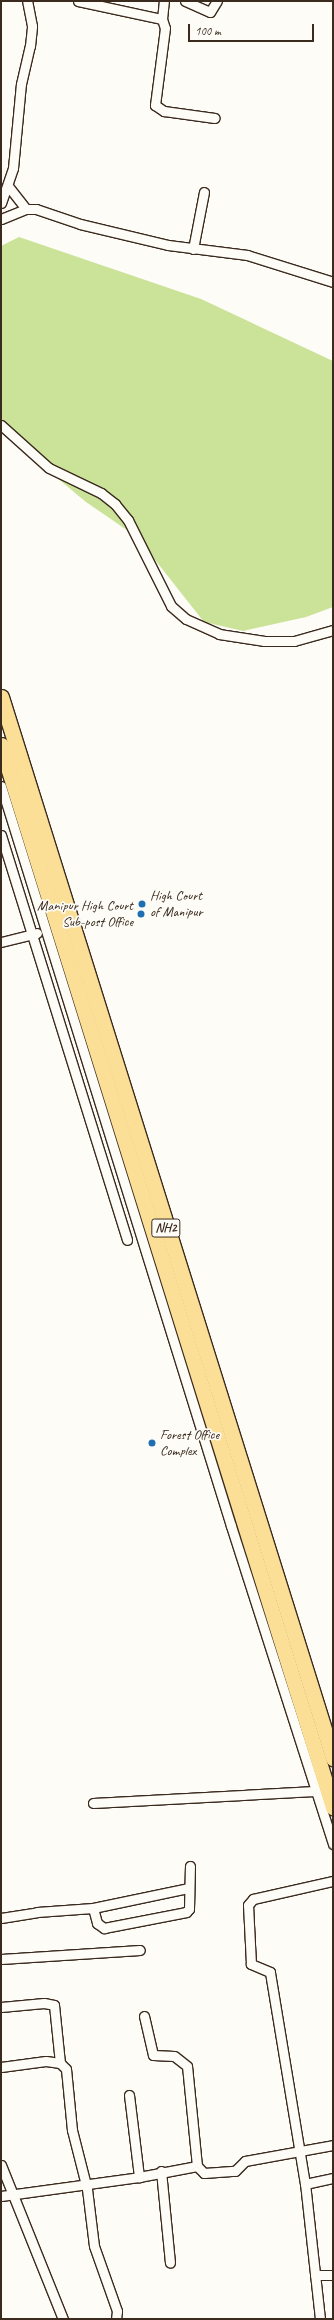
<!DOCTYPE html>
<style>
body{margin:0}
#map{position:relative;width:334px;height:2320px;overflow:hidden;background:#fdfcf7;font-family:Caveat,sans-serif}
div>[style]{position:absolute}
.green>*{inset:0;background:#cbe398}
.roads{filter:drop-shadow(1px 0 #3b2a1e) drop-shadow(-1px 0 #3b2a1e) drop-shadow(0 1px #3b2a1e) drop-shadow(0 -1px #3b2a1e)}
.minor>*{height:9px;margin:-4.5px;padding:0 4.5px;transform-origin:4.5px;border-radius:4.5px;background:#fdfcf7}
.trunk>*{height:15px;margin:-7.5px;padding:0 7.5px;transform-origin:7.5px;border-radius:7.5px;background:#fbdf96}
.dots>*{width:11px;height:11px;translate:-50% -50%;box-sizing:border-box;border:2px solid #fdfcf7;border-radius:50%}
span{translate:-50% -50%;white-space:nowrap;text-align:center;line-height:1.15;-webkit-text-stroke:3.5px #fdfcf7;paint-order:stroke}
.shield-label span{padding:1px 3px;background:#fdfcf7;border:1px solid;border-radius:3px;-webkit-text-stroke-width:0}
.shield-label{font-size:13px;color:#3b2a1e;font-weight:700}
.poi-label{font-size:14px;color:#3b2a1e}
.left{translate:0 -50%;text-align:left}
.right{translate:-100% -50%;text-align:right}
.frame{position:absolute;inset:0;border:2px solid #3b2a1e;pointer-events:none}
.scale{position:absolute;left:188px;top:24px;width:126px;height:18px;box-sizing:border-box;border:2px solid #3b2a1e;border-top:0;padding-left:5px;font-size:12px;line-height:14px;white-space:nowrap;color:#3b2a1e;-webkit-text-stroke:3px #fdfcf7;paint-order:stroke}
</style>
<div id="map">
<div class="green">
<div style="clip-path:polygon(19px 237px,201px 299px,333px 361px,333px 607px,306px 617px,243px 631px,204px 622px,137px 537px,86px 502px,20px 447px,1px 420px,1px 246px)"></div>
</div>
<div class="roads">
<div class="minor">
<div style="left:78px;top:1px;width:86px;rotate:12.1deg"></div>
<div style="left:162px;top:19px;width:9px;rotate:72deg"></div>
<div style="left:165px;top:28px;width:78px;rotate:97.4deg"></div>
<div style="left:155px;top:105px;width:11px;rotate:34deg"></div>
<div style="left:164px;top:111px;width:51px;rotate:7.8deg"></div>
<div style="left:185px;top:1px;width:27px;rotate:24deg"></div>
<div style="left:210px;top:12px;width:13px;rotate:-58deg"></div>
<div style="left:162px;top:19px;width:18px;rotate:-84deg"></div>
<div style="left:8px;top:186px;width:29px;rotate:52deg"></div>
<div style="left:1px;top:203px;width:37px;rotate:-71deg"></div>
<div style="left:13px;top:168px;width:84px;rotate:-84.6deg"></div>
<div style="left:21px;top:84px;width:39px;rotate:-77deg"></div>
<div style="left:30px;top:46px;width:20px;rotate:-84deg"></div>
<div style="left:32px;top:26px;width:25px;rotate:-101deg"></div>
<div style="left:1px;top:219px;width:27px;rotate:-22deg"></div>
<div style="left:26px;top:209px;width:10px"></div>
<div style="left:36px;top:209px;width:46px;rotate:18.8deg"></div>
<div style="left:80px;top:224px;width:90px;rotate:13.4deg"></div>
<div style="left:168px;top:245px;width:80px;rotate:7.2deg"></div>
<div style="left:247px;top:255px;width:90px;rotate:17.4deg"></div>
<div style="left:193px;top:249px;width:58px;rotate:-79.1deg"></div>
<div style="left:1px;top:425px;width:64px;rotate:41.9deg"></div>
<div style="left:49px;top:468px;width:58px;rotate:25.7deg"></div>
<div style="left:101px;top:493px;width:18px;rotate:38deg"></div>
<div style="left:115px;top:504px;width:21px;rotate:51deg"></div>
<div style="left:128px;top:520px;width:96px;rotate:63.4deg"></div>
<div style="left:171px;top:606px;width:20px;rotate:41deg"></div>
<div style="left:186px;top:619px;width:36px;rotate:24deg"></div>
<div style="left:219px;top:634px;width:46px;rotate:8.8deg"></div>
<div style="left:264px;top:641px;width:30px"></div>
<div style="left:294px;top:641px;width:41px;rotate:-15.8deg"></div>
<div style="left:1px;top:786px;width:775px;rotate:72.73deg"></div>
<div style="left:231px;top:1526px;width:334px;rotate:72.2deg"></div>
<div style="left:1px;top:835px;width:424px;rotate:72.7deg"></div>
<div style="left:1px;top:942px;width:37px;rotate:-14deg"></div>
<div style="left:93px;top:1803px;width:222px;rotate:-3.1deg"></div>
<div style="left:93px;top:1908px;width:16px;rotate:75deg"></div>
<div style="left:97px;top:1923px;width:9px;rotate:36deg"></div>
<div style="left:104px;top:1928px;width:84px;rotate:-11deg"></div>
<div style="left:186px;top:1912px;width:4px;rotate:-45deg"></div>
<div style="left:189px;top:1909px;width:43px;rotate:-88.7deg"></div>
<div style="left:1px;top:1918px;width:36px;rotate:-9deg"></div>
<div style="left:37px;top:1912px;width:56px;rotate:-4.1deg"></div>
<div style="left:93px;top:1908px;width:98px;rotate:-11.8deg"></div>
<div style="left:1px;top:1959px;width:139px;rotate:-3.7deg"></div>
<div style="left:1px;top:2007px;width:43px;rotate:-5.3deg"></div>
<div style="left:44px;top:2003px;width:10px;rotate:11deg"></div>
<div style="left:54px;top:2005px;width:58px;rotate:84.1deg"></div>
<div style="left:1px;top:2067px;width:45px;rotate:-7.6deg"></div>
<div style="left:46px;top:2061px;width:14px;rotate:8deg"></div>
<div style="left:60px;top:2063px;width:8px;rotate:45deg"></div>
<div style="left:66px;top:2069px;width:61px;rotate:84.4deg"></div>
<div style="left:72px;top:2130px;width:61px;rotate:75.7deg"></div>
<div style="left:87px;top:2189px;width:57px;rotate:83deg"></div>
<div style="left:94px;top:2246px;width:69px;rotate:70.5deg"></div>
<div style="left:117px;top:2311px;width:8px;rotate:97deg"></div>
<div style="left:129px;top:2095px;width:83px;rotate:83deg"></div>
<div style="left:1px;top:2165px;width:166px;rotate:68.1deg"></div>
<div style="left:197px;top:2166px;width:10px;rotate:45deg"></div>
<div style="left:204px;top:2173px;width:31px;rotate:-4deg"></div>
<div style="left:235px;top:2171px;width:14px;rotate:-45deg"></div>
<div style="left:245px;top:2161px;width:89px;rotate:-10.3deg"></div>
<div style="left:161px;top:2171px;width:92px;rotate:84.4deg"></div>
<div style="left:305px;top:2184px;width:29px;rotate:-12deg"></div>
<div style="left:1px;top:2196px;width:139px;rotate:-7.8deg"></div>
<div style="left:139px;top:2177px;width:59px;rotate:-10.7deg"></div>
<div style="left:197px;top:2166px;width:100px;rotate:-95.7deg"></div>
<div style="left:187px;top:2066px;width:16px;rotate:-142deg"></div>
<div style="left:174px;top:2056px;width:21px;rotate:-177deg"></div>
<div style="left:153px;top:2055px;width:40px;rotate:-103deg"></div>
<div style="left:315px;top:2275px;width:18px"></div>
<div style="left:320px;top:2319px;width:136px;rotate:-96.3deg"></div>
<div style="left:305px;top:2184px;width:215px;rotate:-99.4deg"></div>
<div style="left:270px;top:1972px;width:21px;rotate:-157deg"></div>
<div style="left:251px;top:1964px;width:59px;rotate:-92.9deg"></div>
<div style="left:248px;top:1905px;width:8px;rotate:-50deg"></div>
<div style="left:253px;top:1899px;width:82px;rotate:-12.7deg"></div>
</div>
<div class="trunk">
<div style="left:1px;top:697px;width:1112px;rotate:72.62deg"></div>
<div style="left:1px;top:745px;width:1113px;rotate:72.64deg"></div>
</div>
</div>
<div class="dots">
<div style="left:142px;top:904px;background:#1f6fb2"></div>
<div style="left:141px;top:914px;background:#1f6fb2"></div>
<div style="left:152px;top:1443px;background:#1f6fb2"></div>
</div>
<div class="shield-label">
<span style="left:166px;top:1228px">NH2</span>
</div>
<div class="poi-label">
<span class="left" style="left:150px;top:904px">High Court<br>of Manipur</span>
<span class="right" style="left:133px;top:914px">Manipur High Court<br>Sub-post Office</span>
<span class="left" style="left:160px;top:1443px">Forest Office<br>Complex</span>
</div>
<div class="frame"></div>
<div class="scale">100 m</div>
</div>
